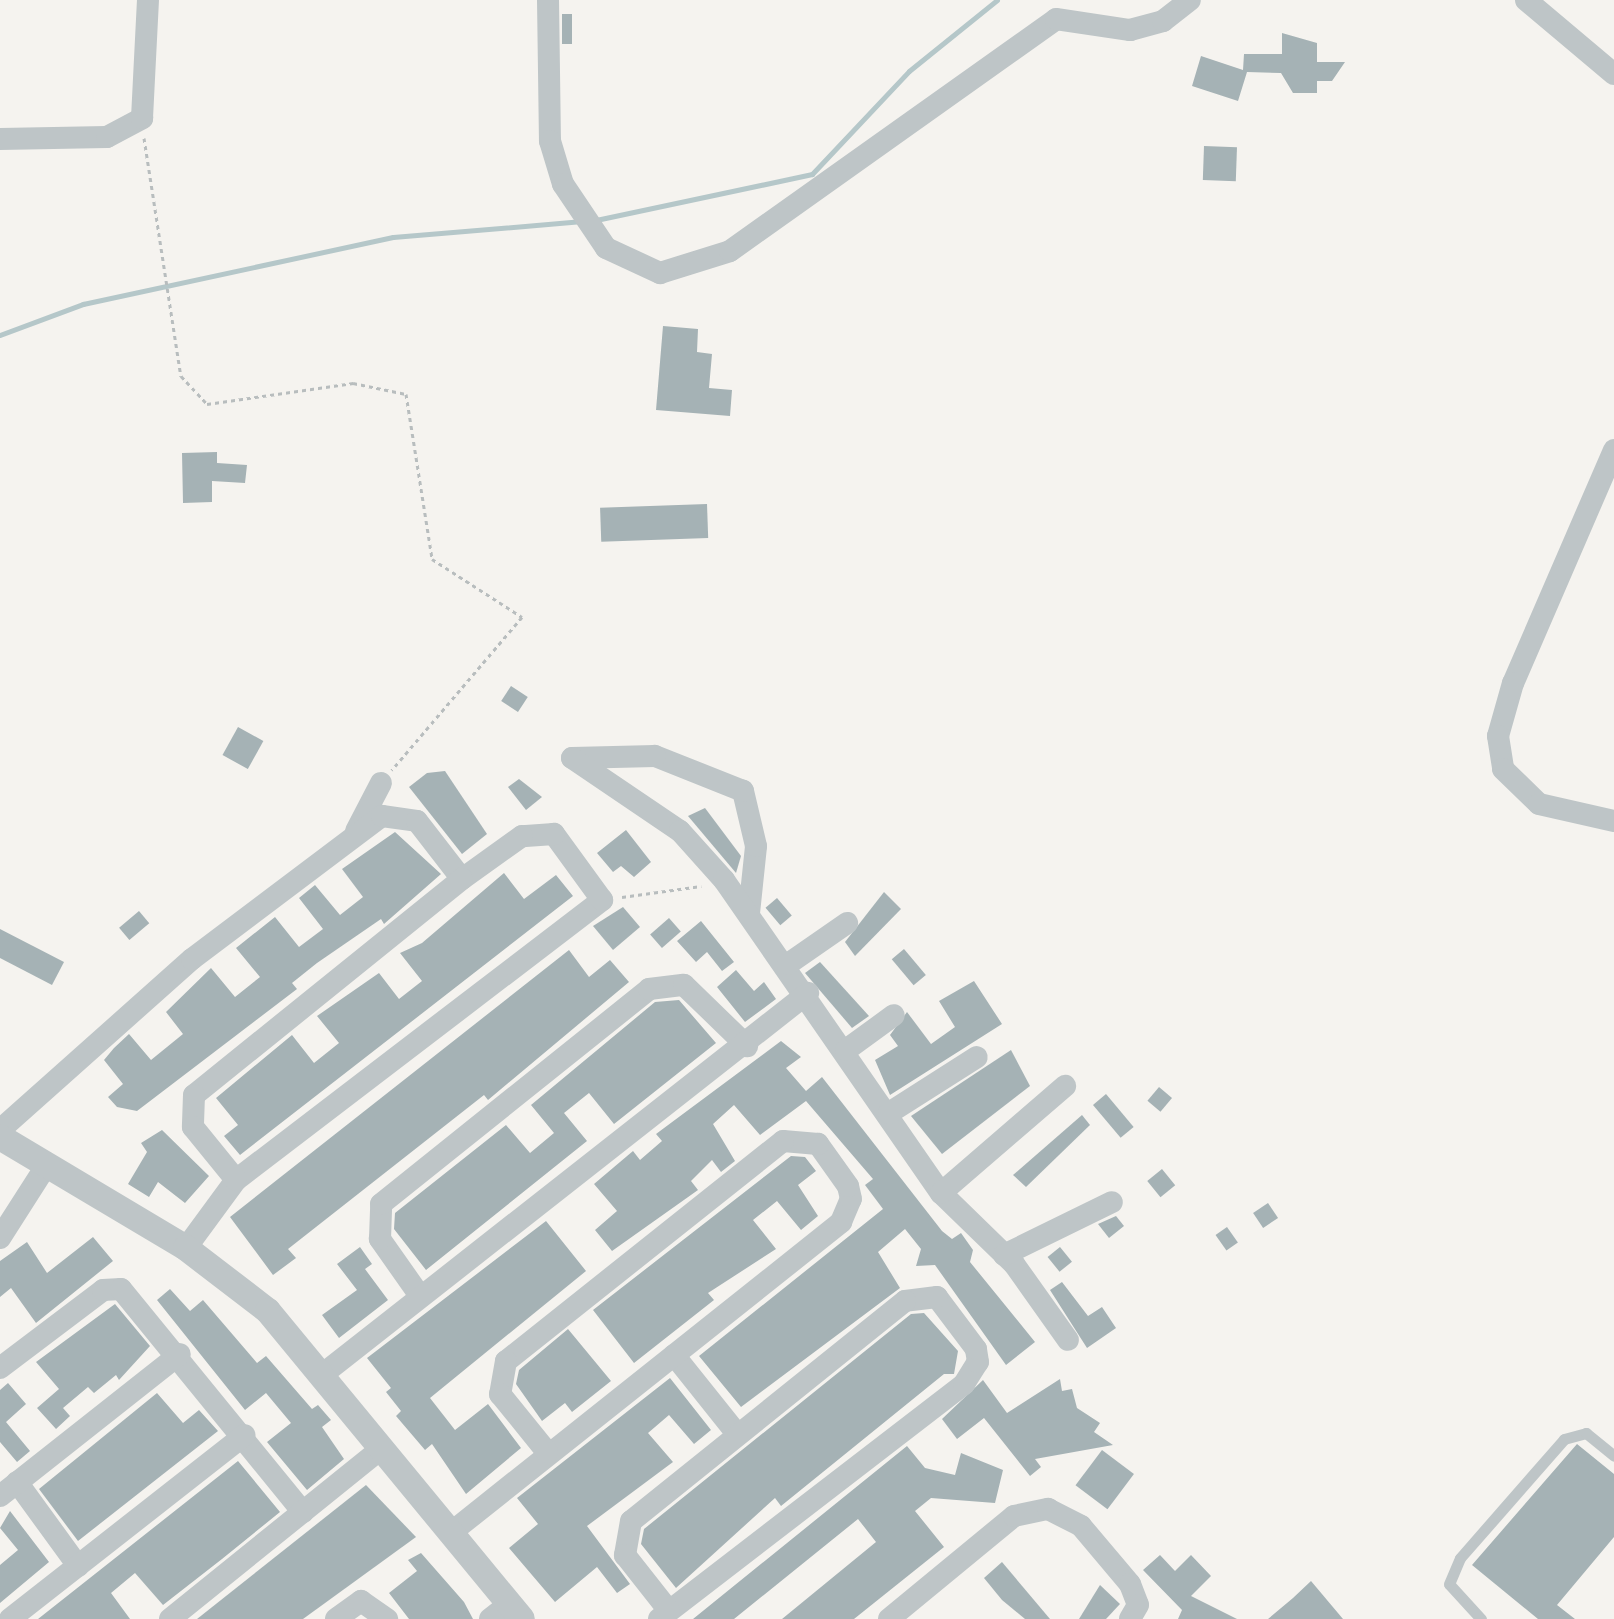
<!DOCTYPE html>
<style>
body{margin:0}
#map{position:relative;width:1614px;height:1619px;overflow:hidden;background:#f5f3ef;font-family:Ubuntu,sans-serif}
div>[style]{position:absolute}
.stream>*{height:5px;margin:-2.5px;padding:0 2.5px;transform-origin:2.5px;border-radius:2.5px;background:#b5c7c9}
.building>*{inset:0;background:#a5b2b5;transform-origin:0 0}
.path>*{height:3px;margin-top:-1.5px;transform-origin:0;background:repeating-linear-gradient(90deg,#b8bdbe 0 4px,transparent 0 8px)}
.service>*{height:11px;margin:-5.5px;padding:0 5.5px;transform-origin:5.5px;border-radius:5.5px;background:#bec5c7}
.minor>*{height:22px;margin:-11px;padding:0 11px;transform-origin:11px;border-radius:11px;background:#bec5c7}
.tertiary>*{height:26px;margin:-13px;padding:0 13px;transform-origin:13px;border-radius:13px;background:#bec5c7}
span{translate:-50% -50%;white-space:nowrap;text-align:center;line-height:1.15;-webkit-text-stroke:8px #fff;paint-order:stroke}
</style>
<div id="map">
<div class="stream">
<div style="left:596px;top:220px;width:221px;rotate:-12deg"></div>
<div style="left:812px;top:174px;width:141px;rotate:-46.7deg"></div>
<div style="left:909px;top:71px;width:113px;rotate:-38.9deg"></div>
<div style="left:0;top:335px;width:89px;rotate:-20.5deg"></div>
<div style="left:83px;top:304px;width:317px;rotate:-12.2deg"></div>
<div style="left:393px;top:237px;width:190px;rotate:-4.8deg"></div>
</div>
<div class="building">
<div style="left:562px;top:14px;width:10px;height:30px"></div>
<div style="clip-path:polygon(1282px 33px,1317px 43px,1317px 62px,1345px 62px,1332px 81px,1317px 81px,1317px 93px,1293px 93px,1281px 73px,1247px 72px,1238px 101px,1192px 86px,1201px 56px,1243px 70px,1244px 54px,1282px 54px)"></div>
<div style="left:1204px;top:146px;width:33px;height:34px;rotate:2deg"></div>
<div style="clip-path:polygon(663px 326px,698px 329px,697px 352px,712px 354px,709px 388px,732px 390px,730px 416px,656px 410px)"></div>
<div style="clip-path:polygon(217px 452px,217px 463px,247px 465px,245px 483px,212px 481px,212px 502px,183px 503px,182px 453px)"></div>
<div style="left:707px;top:504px;width:34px;height:107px;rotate:88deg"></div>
<div style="left:511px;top:686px;width:20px;height:18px;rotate:33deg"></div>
<div style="left:238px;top:727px;width:29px;height:32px;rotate:29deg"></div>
<div style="clip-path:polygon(445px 771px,487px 834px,462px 854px,409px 787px,427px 773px)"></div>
<div style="clip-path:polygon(519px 779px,542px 797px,526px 810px,508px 787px)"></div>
<div style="clip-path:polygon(705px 808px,741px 856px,736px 873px,688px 816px)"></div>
<div style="clip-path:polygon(626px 830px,651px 862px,634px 877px,621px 866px,613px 872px,597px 853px)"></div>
<div style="clip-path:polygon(395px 832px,441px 874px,384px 924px,381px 919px,317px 963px,292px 983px,297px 989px,137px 1111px,117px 1107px,108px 1097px,123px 1084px,104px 1060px,114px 1048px,129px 1034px,151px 1060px,183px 1034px,166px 1012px,211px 968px,235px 997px,260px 977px,236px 948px,275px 917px,299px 947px,323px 929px,299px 898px,315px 885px,340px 915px,363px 897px,342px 869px)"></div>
<div style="clip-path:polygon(504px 873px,524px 899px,556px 875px,573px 896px,240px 1155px,224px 1136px,238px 1125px,216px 1098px,292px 1035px,314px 1063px,339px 1043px,317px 1016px,379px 973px,399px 999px,422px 981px,400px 953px,422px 943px)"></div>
<div style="clip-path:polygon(884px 892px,901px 909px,855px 956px,845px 942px)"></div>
<div style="left:777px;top:898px;width:23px;height:15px;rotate:50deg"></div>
<div style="clip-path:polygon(623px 907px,640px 927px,613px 950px,593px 926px)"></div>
<div style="left:139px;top:911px;width:16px;height:26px;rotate:50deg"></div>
<div style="left:669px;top:918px;width:18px;height:25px;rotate:49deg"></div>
<div style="clip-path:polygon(701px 921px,734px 962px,722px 971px,707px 952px,696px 962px,677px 941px)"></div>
<div style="clip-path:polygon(0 929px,64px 962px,52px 985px,0 958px)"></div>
<div style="left:904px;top:949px;width:34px;height:16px;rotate:50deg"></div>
<div style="clip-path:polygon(569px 950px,589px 977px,610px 960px,629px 982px,488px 1100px,484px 1095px,288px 1249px,296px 1258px,273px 1275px,230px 1217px)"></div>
<div style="clip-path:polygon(820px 962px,869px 1016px,852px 1028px,805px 973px)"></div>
<div style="clip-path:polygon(736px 970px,754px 991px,764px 982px,776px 999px,745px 1022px,717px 987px)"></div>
<div style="clip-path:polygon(974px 981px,1002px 1024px,890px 1095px,875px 1060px,898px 1046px,890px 1035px,907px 1012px,931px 1044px,955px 1027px,939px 1001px)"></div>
<div style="clip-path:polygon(679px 1000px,716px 1043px,614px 1124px,589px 1093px,564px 1113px,587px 1141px,426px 1270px,394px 1229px,395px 1213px,506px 1125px,530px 1153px,554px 1133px,531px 1105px,655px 1002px)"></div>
<div style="clip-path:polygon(781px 1041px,801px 1057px,786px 1068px,806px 1091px,822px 1077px,942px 1231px,952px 1239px,961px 1233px,973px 1250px,970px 1262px,1035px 1342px,1006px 1365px,935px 1265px,916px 1266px,921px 1249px,905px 1229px,878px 1252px,900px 1288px,741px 1407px,699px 1356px,883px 1209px,865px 1185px,873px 1179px,806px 1101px,760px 1135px,734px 1105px,713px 1124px,735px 1161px,721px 1172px,712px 1160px,691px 1181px,698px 1190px,612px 1251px,595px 1230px,617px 1211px,594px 1184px,633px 1151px,640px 1160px,662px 1141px,656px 1134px)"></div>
<div style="clip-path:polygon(1011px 1050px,1030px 1086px,942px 1154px,911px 1116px)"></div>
<div style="left:1159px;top:1087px;width:17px;height:18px;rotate:40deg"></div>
<div style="left:1106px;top:1094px;width:43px;height:17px;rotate:50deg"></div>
<div style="clip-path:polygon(1082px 1115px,1090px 1125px,1026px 1187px,1013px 1175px)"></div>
<div style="clip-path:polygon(162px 1130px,209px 1176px,185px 1203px,158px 1182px,149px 1197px,128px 1184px,147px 1152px,141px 1143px)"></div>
<div style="clip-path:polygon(791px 1156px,805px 1157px,816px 1171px,798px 1185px,818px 1216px,801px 1230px,777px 1201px,753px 1220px,776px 1249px,708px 1293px,714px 1300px,634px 1363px,593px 1310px)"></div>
<div style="left:1162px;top:1169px;width:21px;height:19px;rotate:51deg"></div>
<div style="left:1268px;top:1203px;width:18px;height:18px;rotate:56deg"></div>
<div style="clip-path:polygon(1116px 1216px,1124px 1226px,1109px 1238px,1098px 1224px)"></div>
<div style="clip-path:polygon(546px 1221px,586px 1271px,430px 1398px,455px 1430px,488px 1404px,521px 1448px,466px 1494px,432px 1444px,425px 1450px,396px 1416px,401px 1411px,386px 1392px,391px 1388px,367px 1358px)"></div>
<div style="left:1227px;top:1227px;width:19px;height:14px;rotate:55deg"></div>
<div style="clip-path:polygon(93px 1237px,113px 1261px,36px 1323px,11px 1288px,0 1297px,0 1261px,27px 1242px,47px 1273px)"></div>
<div style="clip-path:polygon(360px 1247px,372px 1264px,365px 1269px,388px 1300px,339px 1338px,322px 1315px,357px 1290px,337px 1264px)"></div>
<div style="left:1060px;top:1247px;width:19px;height:16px;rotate:51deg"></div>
<div style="clip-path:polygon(1062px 1282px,1088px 1316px,1102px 1307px,1116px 1328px,1087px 1348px,1050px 1290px)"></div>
<div style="clip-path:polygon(170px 1289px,190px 1311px,203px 1300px,257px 1363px,266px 1356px,312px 1409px,318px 1405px,331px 1420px,322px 1427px,344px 1459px,307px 1490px,267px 1442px,291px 1423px,266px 1393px,245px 1410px,157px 1300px)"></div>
<div style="clip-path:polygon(115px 1304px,150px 1346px,119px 1380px,116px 1375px,94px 1393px,88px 1387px,63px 1408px,70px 1416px,56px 1429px,37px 1408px,59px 1389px,36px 1362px)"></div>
<div style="clip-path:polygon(924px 1313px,958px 1351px,954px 1374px,944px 1374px,781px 1506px,775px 1498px,676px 1588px,641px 1544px,644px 1529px,911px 1314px)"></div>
<div style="clip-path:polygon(568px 1329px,611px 1381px,572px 1412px,565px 1403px,542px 1421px,516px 1384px,519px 1370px)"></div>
<div style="clip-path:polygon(670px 1378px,711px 1430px,694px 1444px,669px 1415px,648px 1433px,673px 1462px,587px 1526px,630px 1584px,617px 1593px,597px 1567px,555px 1602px,509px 1548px,538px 1524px,517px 1498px)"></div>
<div style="clip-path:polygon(1060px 1379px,1062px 1391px,1072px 1389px,1077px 1408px,1100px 1423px,1094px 1432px,1113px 1445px,1035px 1459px,1041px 1467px,1030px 1476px,984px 1418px,957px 1439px,942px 1419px,983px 1380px,1007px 1413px)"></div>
<div style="clip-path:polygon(8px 1383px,26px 1404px,6px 1422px,30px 1451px,17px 1462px,0 1442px,0 1390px)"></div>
<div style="clip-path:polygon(157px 1393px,183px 1423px,199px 1410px,218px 1431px,78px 1541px,39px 1489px)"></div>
<div style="clip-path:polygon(1577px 1444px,1614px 1474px,1614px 1537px,1557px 1605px,1575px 1619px,1538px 1619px,1472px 1565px)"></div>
<div style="clip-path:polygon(907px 1446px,925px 1468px,955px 1475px,961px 1453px,1003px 1470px,995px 1503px,931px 1498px,915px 1511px,944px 1547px,854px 1619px,782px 1619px,876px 1542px,858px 1519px,734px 1619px,693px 1619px)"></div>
<div style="left:1102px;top:1450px;width:40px;height:44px;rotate:37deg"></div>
<div style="clip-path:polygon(238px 1461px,280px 1512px,222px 1559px,163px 1605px,135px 1573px,111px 1593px,130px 1619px,38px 1619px)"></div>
<div style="clip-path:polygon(366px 1485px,416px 1537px,303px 1619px,197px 1619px)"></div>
<div style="clip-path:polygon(10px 1511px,49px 1562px,0 1603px,0 1565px,18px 1550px,0 1528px)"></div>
<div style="clip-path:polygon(421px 1553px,464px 1602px,473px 1619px,409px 1619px,389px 1593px,417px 1571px,408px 1560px)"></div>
<div style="clip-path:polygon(1160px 1555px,1175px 1571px,1191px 1555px,1211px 1576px,1191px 1596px,1237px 1619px,1178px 1619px,1182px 1610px,1143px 1570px)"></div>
<div style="clip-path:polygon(1002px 1562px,1050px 1619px,1025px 1619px,1002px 1600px,984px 1578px)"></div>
<div style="clip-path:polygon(1311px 1581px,1343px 1619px,1268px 1619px,1293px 1598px)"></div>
<div style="clip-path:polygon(1100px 1585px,1120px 1604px,1106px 1619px,1079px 1619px)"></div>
</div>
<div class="path">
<div style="left:144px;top:138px;width:241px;rotate:81.2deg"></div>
<div style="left:181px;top:376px;width:38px;rotate:47deg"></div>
<div style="left:207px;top:404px;width:148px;rotate:-8.2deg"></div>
<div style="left:353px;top:383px;width:54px;rotate:11.7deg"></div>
<div style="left:406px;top:394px;width:167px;rotate:81deg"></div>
<div style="left:432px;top:559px;width:107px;rotate:32.8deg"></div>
<div style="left:522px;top:617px;width:201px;rotate:130.4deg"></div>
<div style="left:622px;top:897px;width:80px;rotate:-7.9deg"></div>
</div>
<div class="service">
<div style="left:1481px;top:1619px;width:47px;rotate:-132.4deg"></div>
<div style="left:1449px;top:1584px;width:28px;rotate:-67deg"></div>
<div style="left:1460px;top:1558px;width:158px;rotate:-48.8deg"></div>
<div style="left:1564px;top:1439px;width:23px;rotate:-15deg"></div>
<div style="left:1586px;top:1433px;width:36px;rotate:39deg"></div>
</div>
<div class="minor">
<div style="left:548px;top:0;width:141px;rotate:89.2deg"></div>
<div style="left:550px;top:141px;width:45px;rotate:73.2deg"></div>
<div style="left:563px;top:184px;width:77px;rotate:56.1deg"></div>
<div style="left:606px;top:248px;width:60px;rotate:24.8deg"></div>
<div style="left:660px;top:273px;width:73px;rotate:-17.4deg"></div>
<div style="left:730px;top:251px;width:400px;rotate:-35.4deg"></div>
<div style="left:1056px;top:19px;width:75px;rotate:8.5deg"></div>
<div style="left:1130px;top:30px;width:34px;rotate:-15deg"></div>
<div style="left:1163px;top:21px;width:34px;rotate:-38deg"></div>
<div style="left:1526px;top:0;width:115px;rotate:40.1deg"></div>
<div style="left:0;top:139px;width:107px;rotate:-1.1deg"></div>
<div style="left:107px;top:137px;width:40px;rotate:-28deg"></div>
<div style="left:142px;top:118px;width:118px;rotate:-87.1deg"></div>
<div style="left:1614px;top:450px;width:254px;rotate:113.4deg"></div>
<div style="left:1513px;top:683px;width:55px;rotate:105.8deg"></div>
<div style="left:1498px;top:736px;width:33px;rotate:81deg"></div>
<div style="left:1503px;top:769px;width:50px;rotate:44.2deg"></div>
<div style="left:1539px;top:804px;width:77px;rotate:12.8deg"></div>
<div style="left:356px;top:831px;width:54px;rotate:-62.5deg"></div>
<div style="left:749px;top:913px;width:67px;rotate:-84deg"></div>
<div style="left:756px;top:846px;width:57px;rotate:-103.3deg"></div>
<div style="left:743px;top:791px;width:95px;rotate:-158.3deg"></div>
<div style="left:655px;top:756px;width:83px;rotate:178.6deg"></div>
<div style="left:572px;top:758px;width:130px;rotate:34.1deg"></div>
<div style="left:680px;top:831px;width:66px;rotate:48.1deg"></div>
<div style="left:724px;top:880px;width:381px;rotate:55.3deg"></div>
<div style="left:941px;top:1193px;width:102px;rotate:44.2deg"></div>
<div style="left:1014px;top:1264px;width:93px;rotate:54.6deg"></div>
<div style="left:788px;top:964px;width:72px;rotate:-34.8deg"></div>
<div style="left:846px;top:1050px;width:59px;rotate:-36.1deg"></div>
<div style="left:889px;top:1113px;width:104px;rotate:-32.5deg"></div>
<div style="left:0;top:1130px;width:257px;rotate:-41.7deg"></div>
<div style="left:192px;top:959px;width:238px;rotate:-37deg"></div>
<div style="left:382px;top:816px;width:35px;rotate:8deg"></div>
<div style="left:417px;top:821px;width:73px;rotate:52.2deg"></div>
<div style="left:941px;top:1193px;width:164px;rotate:-40.8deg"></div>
<div style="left:0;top:1238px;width:85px;rotate:-57.4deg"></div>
<div style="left:186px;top:1248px;width:84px;rotate:-53.7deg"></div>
<div style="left:236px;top:1180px;width:461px;rotate:-37.4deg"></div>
<div style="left:602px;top:900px;width:82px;rotate:-126deg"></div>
<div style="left:554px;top:834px;width:32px;rotate:176deg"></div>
<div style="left:522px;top:836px;width:74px;rotate:144.4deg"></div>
<div style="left:462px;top:879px;width:344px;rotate:141.1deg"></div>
<div style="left:194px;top:1095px;width:32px;rotate:92deg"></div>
<div style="left:193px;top:1127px;width:68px;rotate:50.9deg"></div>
<div style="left:1004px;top:1255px;width:120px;rotate:-26.1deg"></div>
<div style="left:420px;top:1296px;width:70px;rotate:-125.1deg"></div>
<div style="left:380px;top:1239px;width:35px;rotate:-88deg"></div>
<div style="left:381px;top:1204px;width:344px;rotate:-38.7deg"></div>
<div style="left:649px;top:989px;width:35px;rotate:-7deg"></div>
<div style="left:684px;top:985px;width:88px;rotate:44.1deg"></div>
<div style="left:674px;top:1355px;width:101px;rotate:51.4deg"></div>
<div style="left:0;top:1368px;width:129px;rotate:-37.1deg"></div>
<div style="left:103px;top:1290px;width:18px;rotate:-3deg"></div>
<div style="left:121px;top:1289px;width:288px;rotate:50.8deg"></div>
<div style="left:323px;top:1374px;width:617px;rotate:-38.15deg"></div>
<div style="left:17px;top:1482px;width:104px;rotate:54deg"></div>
<div style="left:0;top:1496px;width:229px;rotate:-38.3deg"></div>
<div style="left:453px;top:1531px;width:496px;rotate:-38.5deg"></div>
<div style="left:841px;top:1222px;width:25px;rotate:-67deg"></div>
<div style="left:851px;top:1199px;width:13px;rotate:-103deg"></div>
<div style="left:848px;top:1186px;width:52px;rotate:-125.5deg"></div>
<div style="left:818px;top:1144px;width:35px;rotate:-175deg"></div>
<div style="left:783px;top:1141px;width:354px;rotate:141.5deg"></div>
<div style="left:506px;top:1361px;width:34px;rotate:100deg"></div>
<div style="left:500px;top:1394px;width:75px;rotate:51deg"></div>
<div style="left:10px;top:1619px;width:298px;rotate:-38.1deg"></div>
<div style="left:170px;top:1619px;width:272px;rotate:-38.9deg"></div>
<div style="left:336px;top:1619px;width:31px;rotate:-36deg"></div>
<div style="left:361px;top:1601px;width:32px;rotate:35deg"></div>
<div style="left:490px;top:1619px;width:24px;rotate:-38deg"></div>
<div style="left:659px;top:1619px;width:385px;rotate:-37.6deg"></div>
<div style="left:964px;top:1384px;width:26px;rotate:-58deg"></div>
<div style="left:978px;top:1362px;width:13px;rotate:-99deg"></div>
<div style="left:976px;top:1349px;width:65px;rotate:-126.9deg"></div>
<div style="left:937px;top:1297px;width:32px;rotate:173deg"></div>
<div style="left:905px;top:1301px;width:351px;rotate:141.2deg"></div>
<div style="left:631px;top:1521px;width:35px;rotate:100deg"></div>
<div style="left:625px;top:1555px;width:71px;rotate:51.8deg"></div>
<div style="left:889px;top:1619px;width:162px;rotate:-39.5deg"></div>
<div style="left:1014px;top:1516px;width:35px;rotate:-12deg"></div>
<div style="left:1048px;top:1509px;width:37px;rotate:27deg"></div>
<div style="left:1081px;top:1526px;width:76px;rotate:49.8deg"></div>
<div style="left:1130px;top:1584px;width:22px;rotate:69deg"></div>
<div style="left:1138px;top:1605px;width:16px;rotate:120deg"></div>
</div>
<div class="tertiary">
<div style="left:0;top:1137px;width:217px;rotate:30.8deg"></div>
<div style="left:186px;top:1248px;width:103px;rotate:37.5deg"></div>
<div style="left:268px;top:1311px;width:399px;rotate:50.5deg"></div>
</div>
</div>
